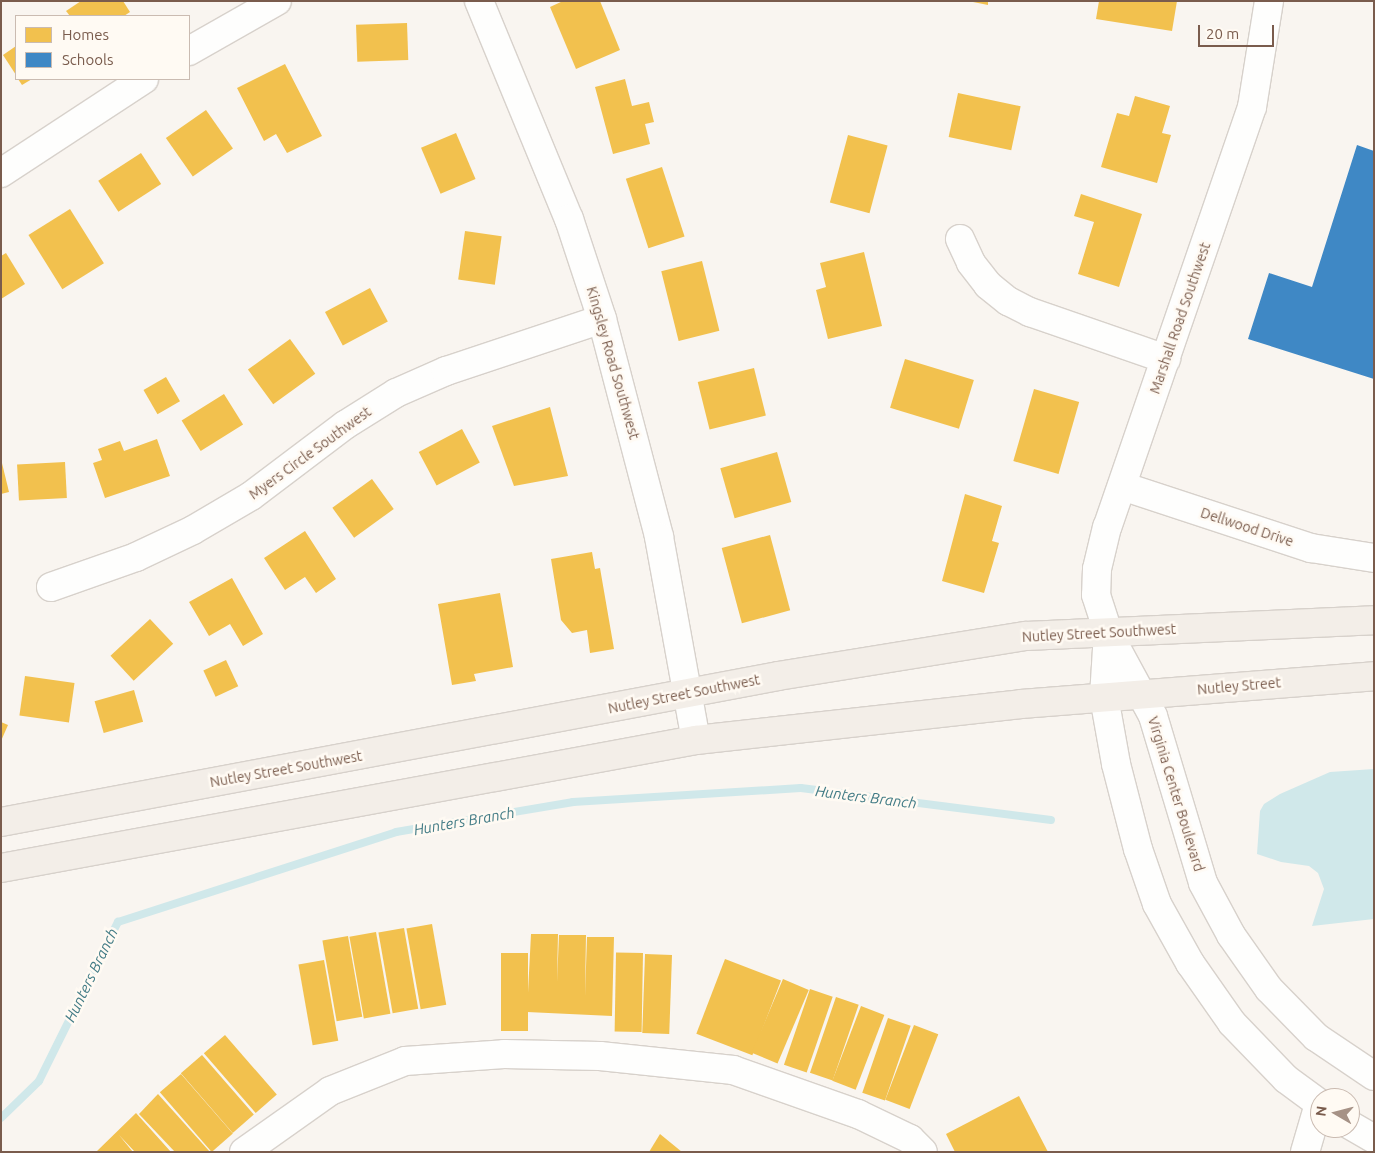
<!DOCTYPE html>
<style>
body{margin:0}
#map{position:relative;width:1375px;height:1153px;overflow:hidden;background:#f9f5f0;font-family:Ubuntu,sans-serif}
div>[style]{position:absolute}
.water>*{inset:0;background:#d0e8ea}
.homes>*{inset:0;background:#f2c14e;transform-origin:0 0}
.schools>*{inset:0;background:#3f88c5}
.stream>*{height:8px;margin:-4px;padding:0 4px;transform-origin:4px;border-radius:4px;background:#d0e8ea}
.roads{filter:drop-shadow(1px 0 #d7d1cb) drop-shadow(-1px 0 #d7d1cb) drop-shadow(0 1px #d7d1cb) drop-shadow(0 -1px #d7d1cb)}
.minor>*{height:28px;margin:-14px;padding:0 14px;transform-origin:14px;border-radius:14px;background:#fefefd}
.major>*{height:28px;margin:-14px;padding:0 14px;transform-origin:14px;border-radius:14px;background:#f3eee8}
span{translate:-50% -50%;white-space:nowrap;text-align:center;line-height:1.15;-webkit-text-stroke:5px #fffaf3;paint-order:stroke}
.street-label{font-size:14px;color:#7a5c4d}
.water-label{font-size:15px;color:#437c86;font-style:italic}
.frame{position:absolute;inset:0;border:2px solid #7a5c4d;pointer-events:none}
.legend{position:absolute;left:15px;top:15px;width:175px;height:65px;box-sizing:border-box;background:#fffaf3;border:1px solid #cabbb1;margin:0;padding:6px 9px;list-style:none;font-size:15px;color:#7a5c4d}
.legend li{display:flex;align-items:center;gap:10px;height:25px}
.legend b{width:25px;border:1px solid #cabbb1}
.north{position:absolute;left:1310px;top:1088px;width:50px;height:50px;box-sizing:border-box;background:#fffaf3;border:1px solid #cabbb1;border-radius:50%;rotate:278deg;font-size:14px;font-weight:700;line-height:20px;text-align:center;color:#7a5c4d}
.north::after{content:'';display:block;margin:auto;width:18px;height:22px;background:#a69286;clip-path:polygon(50% 0,100% 100%,50% 72%,0 100%)}
.scale{position:absolute;left:1198px;top:25px;width:76px;height:22px;box-sizing:border-box;border:2px solid #7a5c4d;border-top:0;padding-left:6px;font-size:15px;line-height:18px;white-space:nowrap;color:#7a5c4d;-webkit-text-stroke:4px #fffaf3;paint-order:stroke}
</style>
<div id="map">
<div class="water">
<div style="clip-path:polygon(1374px 769px,1374px 919px,1312px 926px,1324px 889px,1318px 873px,1309px 866px,1281px 862px,1257px 854px,1260px 811px,1264px 804px,1280px 794px,1330px 772px)"></div>
</div>
<div class="homes">
<div style="clip-path:polygon(81px 1px,123px 1px,130px 12px,124px 16px,70px 16px,66px 11px)"></div>
<div style="clip-path:polygon(563px 1px,600px 1px,620px 50px,576px 69px,550px 7px)"></div>
<div style="clip-path:polygon(968px 1px,988px 1px,988px 5px)"></div>
<div style="clip-path:polygon(1099px 1px,1177px 1px,1172px 31px,1096px 19px)"></div>
<div style="left:407px;top:23px;width:37px;height:51px;rotate:88deg"></div>
<div style="clip-path:polygon(16px 46px,16px 75px,3px 55px)"></div>
<div style="clip-path:polygon(285px 64px,322px 136px,287px 153px,276px 134px,264px 141px,237px 88px)"></div>
<div style="clip-path:polygon(18px 79px,32px 79px,22px 85px)"></div>
<div style="clip-path:polygon(625px 79px,632px 106px,649px 102px,654px 122px,645px 124px,650px 144px,613px 154px,595px 87px)"></div>
<div style="left:958px;top:93px;width:64px;height:45px;rotate:12deg"></div>
<div style="clip-path:polygon(1135px 96px,1170px 106px,1162px 133px,1171px 135px,1157px 183px,1101px 167px,1117px 113px,1129px 116px)"></div>
<div style="left:206px;top:110px;width:47px;height:49px;rotate:55deg"></div>
<div style="left:456px;top:133px;width:50px;height:38px;rotate:67deg"></div>
<div style="left:848px;top:135px;width:41px;height:70px;rotate:15deg"></div>
<div style="left:141px;top:153px;width:37px;height:51px;rotate:57deg"></div>
<div style="left:662px;top:167px;width:73px;height:38px;rotate:72deg"></div>
<div style="clip-path:polygon(1081px 194px,1142px 214px,1119px 287px,1078px 274px,1094px 222px,1074px 216px)"></div>
<div style="left:70px;top:209px;width:64px;height:49px;rotate:58deg"></div>
<div style="left:465px;top:231px;width:37px;height:49px;rotate:8deg"></div>
<div style="clip-path:polygon(864px 252px,882px 326px,828px 339px,816px 290px,826px 287px,820px 263px)"></div>
<div style="clip-path:polygon(6px 253px,25px 284px,1px 299px,1px 256px)"></div>
<div style="left:702px;top:261px;width:72px;height:42px;rotate:76deg"></div>
<div style="left:370px;top:288px;width:38px;height:51px;rotate:62deg"></div>
<div style="left:290px;top:339px;width:43px;height:52px;rotate:54deg"></div>
<div style="left:905px;top:359px;width:72px;height:51px;rotate:17deg"></div>
<div style="left:754px;top:368px;width:49px;height:58px;rotate:76deg"></div>
<div style="left:166px;top:377px;width:28px;height:26px;rotate:60deg"></div>
<div style="left:1034px;top:389px;width:47px;height:75px;rotate:16deg"></div>
<div style="left:224px;top:394px;width:36px;height:50px;rotate:58deg"></div>
<div style="clip-path:polygon(550px 407px,568px 476px,514px 486px,492px 426px)"></div>
<div style="left:462px;top:429px;width:38px;height:49px;rotate:62deg"></div>
<div style="clip-path:polygon(157px 439px,170px 476px,105px 498px,93px 463px,102px 460px,98px 449px,120px 441px,124px 451px)"></div>
<div style="left:777px;top:452px;width:52px;height:59px;rotate:74deg"></div>
<div style="clip-path:polygon(1px 459px,9px 492px,1px 494px)"></div>
<div style="left:65px;top:462px;width:36px;height:48px;rotate:87deg"></div>
<div style="left:372px;top:479px;width:37px;height:49px;rotate:54deg"></div>
<div style="clip-path:polygon(965px 494px,1002px 506px,992px 541px,999px 543px,984px 593px,942px 581px)"></div>
<div style="clip-path:polygon(305px 531px,336px 579px,316px 593px,305px 577px,285px 590px,264px 558px)"></div>
<div style="left:770px;top:535px;width:78px;height:50px;rotate:75deg"></div>
<div style="clip-path:polygon(592px 552px,595px 569px,600px 568px,614px 649px,590px 653px,587px 630px,572px 633px,561px 620px,551px 559px)"></div>
<div style="clip-path:polygon(232px 578px,263px 634px,243px 646px,230px 624px,209px 636px,189px 602px)"></div>
<div style="clip-path:polygon(500px 593px,513px 667px,474px 674px,476px 681px,452px 685px,438px 604px)"></div>
<div style="left:150px;top:619px;width:34px;height:54px;rotate:47deg"></div>
<div style="left:226px;top:660px;width:29px;height:25px;rotate:65deg"></div>
<div style="left:25px;top:676px;width:50px;height:40px;rotate:8deg"></div>
<div style="left:134px;top:690px;width:33px;height:41px;rotate:74deg"></div>
<div style="clip-path:polygon(1px 722px,8px 725px,1px 741px)"></div>
<div style="left:432px;top:924px;width:82px;height:26px;rotate:80deg"></div>
<div style="left:404px;top:928px;width:82px;height:26px;rotate:80deg"></div>
<div style="left:376px;top:932px;width:83px;height:27px;rotate:80deg"></div>
<div style="clip-path:polygon(531px 934px,558px 934px,557px 982px,559px 935px,586px 935px,585px 996px,587px 937px,614px 937px,612px 1016px,527px 1012px)"></div>
<div style="left:348px;top:936px;width:82px;height:26px;rotate:80deg"></div>
<div style="left:501px;top:953px;width:27px;height:78px"></div>
<div style="left:643px;top:953px;width:79px;height:27px;rotate:91deg"></div>
<div style="left:672px;top:955px;width:79px;height:27px;rotate:92deg"></div>
<div style="left:725px;top:959px;width:60px;height:80px;rotate:21deg"></div>
<div style="left:324px;top:960px;width:82px;height:26px;rotate:80deg"></div>
<div style="left:783px;top:979px;width:28px;height:80px;rotate:23deg"></div>
<div style="left:810px;top:989px;width:24px;height:80px;rotate:19deg"></div>
<div style="left:836px;top:997px;width:24px;height:80px;rotate:19deg"></div>
<div style="left:861px;top:1006px;width:25px;height:80px;rotate:21deg"></div>
<div style="left:888px;top:1018px;width:24px;height:79px;rotate:19deg"></div>
<div style="left:914px;top:1025px;width:26px;height:80px;rotate:21deg"></div>
<div style="left:225px;top:1035px;width:79px;height:28px;rotate:49deg"></div>
<div style="left:202px;top:1055px;width:79px;height:28px;rotate:49deg"></div>
<div style="left:181px;top:1074px;width:79px;height:28px;rotate:49deg"></div>
<div style="clip-path:polygon(158px 1094px,210px 1152px,175px 1152px,139px 1114px)"></div>
<div style="clip-path:polygon(1019px 1096px,1048px 1152px,955px 1152px,946px 1134px)"></div>
<div style="clip-path:polygon(136px 1113px,171px 1152px,135px 1152px,119px 1135px,133px 1152px,96px 1152px)"></div>
<div style="clip-path:polygon(660px 1134px,682px 1152px,649px 1152px)"></div>
</div>
<div class="schools">
<div style="clip-path:polygon(1357px 145px,1374px 151px,1374px 379px,1248px 339px,1269px 273px,1312px 287px)"></div>
</div>
<div class="stream">
<div style="left:1px;top:1118px;width:53px;rotate:-44.2deg"></div>
<div style="left:39px;top:1081px;width:178px;rotate:-63.6deg"></div>
<div style="left:118px;top:922px;width:292px;rotate:-17.9deg"></div>
<div style="left:396px;top:832px;width:180px;rotate:-9.6deg"></div>
<div style="left:573px;top:802px;width:228px;rotate:-3.5deg"></div>
<div style="left:801px;top:788px;width:252px;rotate:7.3deg"></div>
</div>
<div class="roads">
<div class="minor">
<div style="left:479px;top:1px;width:236px;rotate:67.6deg"></div>
<div style="left:569px;top:219px;width:105px;rotate:71.7deg"></div>
<div style="left:602px;top:319px;width:225px;rotate:75.3deg"></div>
<div style="left:659px;top:537px;width:206px;rotate:79.7deg"></div>
<div style="left:1269px;top:1px;width:107px;rotate:99.1deg"></div>
<div style="left:1252px;top:107px;width:444px;rotate:109deg"></div>
<div style="left:1107px;top:527px;width:43px;rotate:103.4deg"></div>
<div style="left:1097px;top:569px;width:26px;rotate:92deg"></div>
<div style="left:1096px;top:595px;width:40px;rotate:72deg"></div>
<div style="left:1108px;top:633px;width:94px;rotate:61.5deg"></div>
<div style="left:1153px;top:716px;width:174px;rotate:73.3deg"></div>
<div style="left:1203px;top:883px;width:59px;rotate:61.7deg"></div>
<div style="left:1231px;top:935px;width:66px;rotate:54.9deg"></div>
<div style="left:1269px;top:989px;width:67px;rotate:45.6deg"></div>
<div style="left:1316px;top:1037px;width:70px;rotate:33.9deg"></div>
<div style="left:189px;top:51px;width:101px;rotate:-29.6deg"></div>
<div style="left:1px;top:173px;width:171px;rotate:-33.3deg"></div>
<div style="left:960px;top:239px;width:26px;rotate:65deg"></div>
<div style="left:971px;top:263px;width:28px;rotate:52deg"></div>
<div style="left:988px;top:285px;width:26px;rotate:39deg"></div>
<div style="left:1008px;top:301px;width:25px;rotate:27deg"></div>
<div style="left:1030px;top:312px;width:144px;rotate:19.1deg"></div>
<div style="left:1122px;top:486px;width:199px;rotate:18.2deg"></div>
<div style="left:1311px;top:548px;width:64px;rotate:9deg"></div>
<div style="left:51px;top:587px;width:90px;rotate:-19.4deg"></div>
<div style="left:136px;top:557px;width:63px;rotate:-25.3deg"></div>
<div style="left:193px;top:530px;width:67px;rotate:-30.4deg"></div>
<div style="left:251px;top:496px;width:118px;rotate:-37.1deg"></div>
<div style="left:345px;top:425px;width:60px;rotate:-32.1deg"></div>
<div style="left:396px;top:393px;width:55px;rotate:-23.7deg"></div>
<div style="left:446px;top:371px;width:164px;rotate:-18.4deg"></div>
<div style="left:1108px;top:633px;width:64px;rotate:93.6deg"></div>
<div style="left:1104px;top:697px;width:68px;rotate:79.8deg"></div>
<div style="left:1116px;top:764px;width:88px;rotate:75.5deg"></div>
<div style="left:1138px;top:849px;width:58px;rotate:70.9deg"></div>
<div style="left:1157px;top:904px;width:68px;rotate:60.8deg"></div>
<div style="left:1190px;top:963px;width:73px;rotate:55deg"></div>
<div style="left:1232px;top:1023px;width:78px;rotate:46deg"></div>
<div style="left:1286px;top:1079px;width:42px;rotate:36.3deg"></div>
<div style="left:1350px;top:1125px;width:28px;rotate:30deg"></div>
<div style="left:244px;top:1152px;width:105px;rotate:-35.3deg"></div>
<div style="left:330px;top:1091px;width:81px;rotate:-21.8deg"></div>
<div style="left:405px;top:1061px;width:99px;rotate:-4deg"></div>
<div style="left:504px;top:1054px;width:96px;rotate:1.2deg"></div>
<div style="left:600px;top:1056px;width:134px;rotate:6deg"></div>
<div style="left:733px;top:1070px;width:133px;rotate:19.4deg"></div>
<div style="left:858px;top:1114px;width:58px;rotate:25.7deg"></div>
<div style="left:910px;top:1139px;width:18px;rotate:45deg"></div>
<div style="left:1305px;top:1152px;width:50px;rotate:-73.7deg"></div>
</div>
<div class="major">
<div style="left:1px;top:822px;width:791px;rotate:-10.64deg"></div>
<div style="left:778px;top:676px;width:251px;rotate:-9.2deg"></div>
<div style="left:1026px;top:636px;width:348px;rotate:-2.6deg"></div>
<div style="left:1px;top:868px;width:707px;rotate:-10.44deg"></div>
<div style="left:696px;top:740px;width:327px;rotate:-6.3deg"></div>
<div style="left:1021px;top:704px;width:354px;rotate:-4.5deg"></div>
</div>
</div>
<div class="street-label">
<span style="left:1180px;top:318px;rotate:-71deg">Marshall Road Southwest</span>
<span style="left:613px;top:363px;rotate:74deg">Kingsley Road Southwest</span>
<span style="left:310px;top:453px;rotate:-36deg">Myers Circle Southwest</span>
<span style="left:1247px;top:527px;rotate:18deg">Dellwood Drive</span>
<span style="left:1099px;top:633px;rotate:-3deg">Nutley Street Southwest</span>
<span style="left:1239px;top:686px;rotate:-5deg">Nutley Street</span>
<span style="left:684px;top:694px;rotate:-11deg">Nutley Street Southwest</span>
<span style="left:286px;top:769px;rotate:-10deg">Nutley Street Southwest</span>
<span style="left:1176px;top:794px;rotate:73deg">Virginia Center Boulevard</span>
</div>
<div class="water-label">
<span style="left:866px;top:797px;rotate:7deg">Hunters Branch</span>
<span style="left:464px;top:821px;rotate:-10deg">Hunters Branch</span>
<span style="left:91px;top:975px;rotate:-64deg">Hunters Branch</span>
</div>
<div class="frame"></div>
<ul class="legend">
<li><b style="height:14px;background:#f2c14e"></b>Homes</li>
<li><b style="height:14px;background:#3f88c5"></b>Schools</li>
</ul>
<div class="north">N</div>
<div class="scale">20 m</div>
</div>
